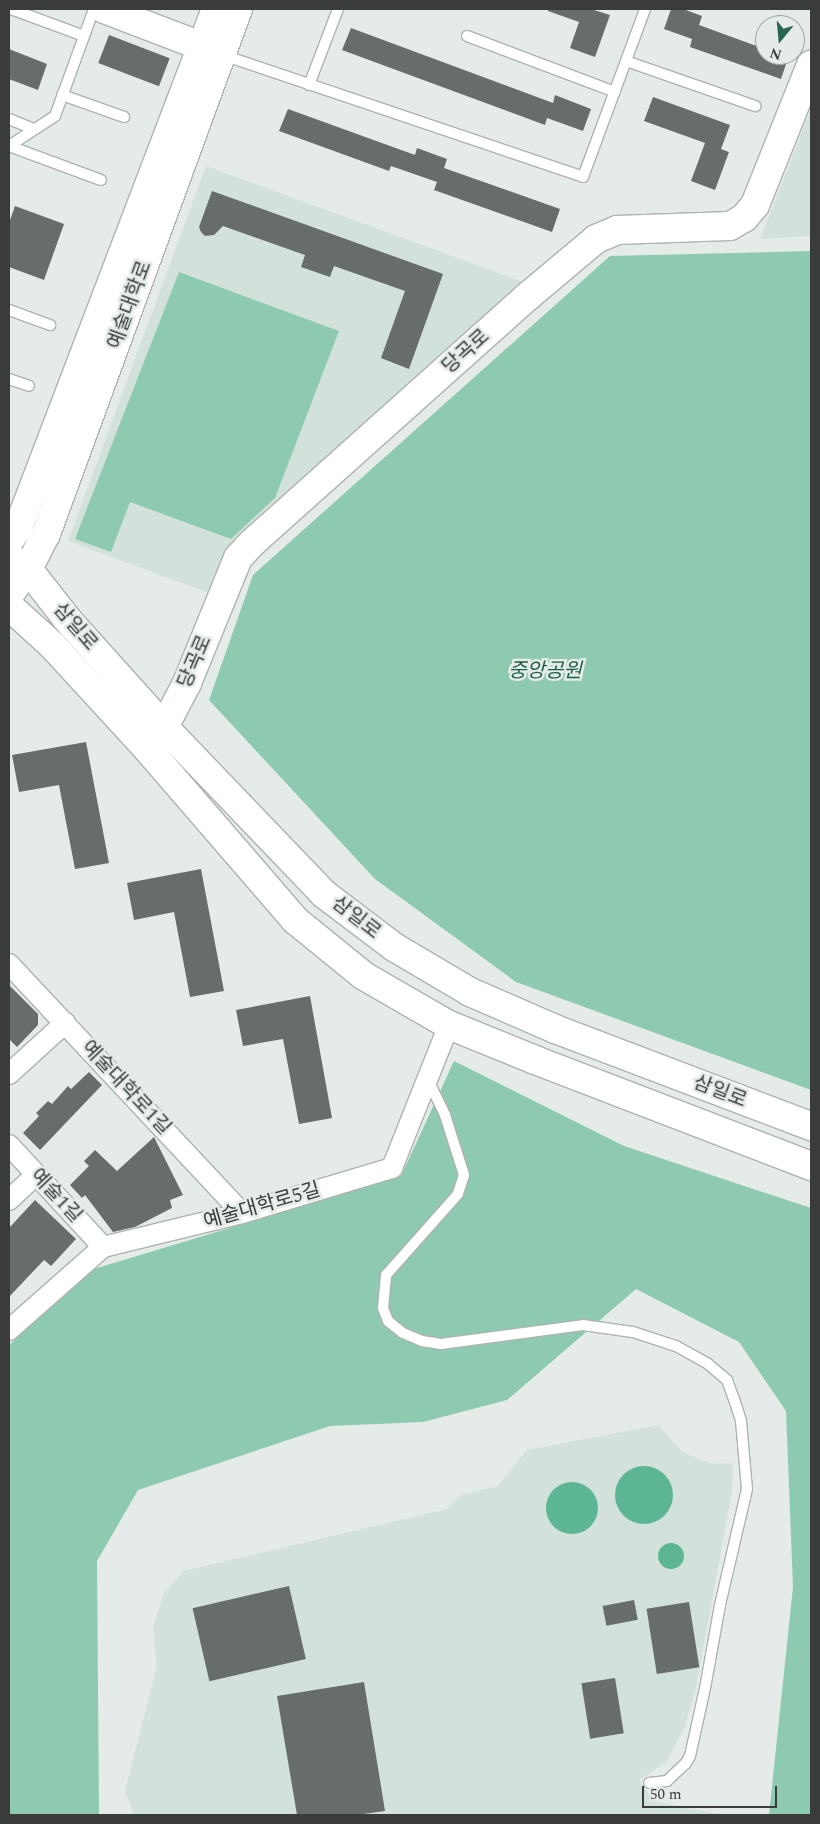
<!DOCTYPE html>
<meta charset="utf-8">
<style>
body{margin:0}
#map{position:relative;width:820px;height:1824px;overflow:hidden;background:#e5ebe8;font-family:Spectral,"Noto Sans KR",serif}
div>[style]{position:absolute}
.built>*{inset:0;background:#d3e1db}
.green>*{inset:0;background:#8dcab0}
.water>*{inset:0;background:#5cb694}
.round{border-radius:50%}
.building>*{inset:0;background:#676d6a;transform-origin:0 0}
.roads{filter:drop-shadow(1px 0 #adb3b0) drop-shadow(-1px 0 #adb3b0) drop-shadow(0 1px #adb3b0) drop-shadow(0 -1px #adb3b0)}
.lane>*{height:10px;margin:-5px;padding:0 5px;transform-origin:5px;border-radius:5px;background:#fff}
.street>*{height:20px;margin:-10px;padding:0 10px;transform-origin:10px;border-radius:10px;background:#fff}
.secondary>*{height:28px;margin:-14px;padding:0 14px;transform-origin:14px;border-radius:14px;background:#fff}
span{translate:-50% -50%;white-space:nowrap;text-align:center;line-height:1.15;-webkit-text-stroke:5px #e5ebe8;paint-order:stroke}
.street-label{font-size:20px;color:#3a3c3b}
.park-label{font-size:20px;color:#1b6149;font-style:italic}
.frame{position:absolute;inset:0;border:10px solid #3a3c3b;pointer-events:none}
.north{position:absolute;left:755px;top:15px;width:50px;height:50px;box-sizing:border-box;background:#e5ebe8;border:1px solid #a1a5a3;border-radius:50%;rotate:197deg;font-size:14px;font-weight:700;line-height:20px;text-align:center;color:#3a3c3b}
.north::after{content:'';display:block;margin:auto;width:18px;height:22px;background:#2a654f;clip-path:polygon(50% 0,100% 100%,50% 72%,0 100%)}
.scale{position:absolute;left:642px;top:1786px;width:135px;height:22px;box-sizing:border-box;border:2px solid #3a3c3b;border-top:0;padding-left:6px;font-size:15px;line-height:18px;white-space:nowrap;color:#3a3c3b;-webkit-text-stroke:4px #e5ebe8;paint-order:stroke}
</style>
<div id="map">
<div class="built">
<div style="clip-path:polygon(811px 109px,811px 236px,760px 239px)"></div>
<div style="clip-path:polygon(206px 166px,526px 283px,215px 595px,68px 541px)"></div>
<div style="clip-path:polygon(659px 1425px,682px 1452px,712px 1464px,733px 1463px,732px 1491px,696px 1688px,684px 1729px,666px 1762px,639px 1780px,653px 1801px,724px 1815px,134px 1815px,125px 1791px,157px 1666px,153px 1628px,164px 1593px,184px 1571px,447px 1509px,461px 1495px,498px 1486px,527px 1450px)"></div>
</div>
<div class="green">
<div style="clip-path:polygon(811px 251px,811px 1090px,516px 982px,375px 879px,209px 700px,253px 575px,610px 256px)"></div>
<div style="clip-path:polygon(179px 272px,339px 331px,275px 498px,231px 539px,130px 502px,111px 552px,75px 539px)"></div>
<div style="clip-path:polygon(454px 1061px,624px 1146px,811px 1208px,811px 1815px,769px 1815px,793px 1587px,786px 1411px,739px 1342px,636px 1289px,507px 1400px,423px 1422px,330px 1426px,138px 1490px,97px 1561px,99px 1815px,9px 1815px,9px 1345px,94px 1269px,401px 1176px)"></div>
</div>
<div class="water">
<div class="round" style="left:615px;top:1466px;width:58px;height:58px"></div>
<div class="round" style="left:546px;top:1482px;width:52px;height:52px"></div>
<div class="round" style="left:658px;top:1543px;width:26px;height:26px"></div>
</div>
<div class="building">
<div style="clip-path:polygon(548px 9px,591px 9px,610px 15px,595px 57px,570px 48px,579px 22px,548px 11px)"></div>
<div style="clip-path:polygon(671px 9px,683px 9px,702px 16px,699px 25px,765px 49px,765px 55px,789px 55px,781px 79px,690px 47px,692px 39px,664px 29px)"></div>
<div style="clip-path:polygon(351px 28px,553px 103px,555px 95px,591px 109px,583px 131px,547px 118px,545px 125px,342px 50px)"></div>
<div style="left:109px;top:35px;width:65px;height:30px;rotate:21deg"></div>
<div style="clip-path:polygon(9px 49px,47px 64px,38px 90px,9px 79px)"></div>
<div style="clip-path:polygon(653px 97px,730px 125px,721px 149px,729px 152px,715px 190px,691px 181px,705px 143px,644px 121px)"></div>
<div style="clip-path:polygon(288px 109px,415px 155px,417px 148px,447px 159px,444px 168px,560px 209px,552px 232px,434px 190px,437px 182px,391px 166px,389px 171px,279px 131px)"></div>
<div style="clip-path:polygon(212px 191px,443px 274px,409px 369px,381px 358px,405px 291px,334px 266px,330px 277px,301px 267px,305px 255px,223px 226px,214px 235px,205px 236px,201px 232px,199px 227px)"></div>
<div style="clip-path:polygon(15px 206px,64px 224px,44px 280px,9px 267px,9px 223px)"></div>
<div style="clip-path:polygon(86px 742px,109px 863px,75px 869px,59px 785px,19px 792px,12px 755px)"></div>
<div style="clip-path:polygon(201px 869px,224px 991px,190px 997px,174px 912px,134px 920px,127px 883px)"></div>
<div style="clip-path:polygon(9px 985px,38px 1014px,38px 1025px,17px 1047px,9px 1039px)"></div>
<div style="clip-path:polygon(310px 996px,332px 1118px,299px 1124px,283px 1039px,243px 1046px,236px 1010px)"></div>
<div style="clip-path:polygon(89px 1072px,102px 1085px,40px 1150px,23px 1133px,39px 1116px,36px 1113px,48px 1101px,52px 1104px,68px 1086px,71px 1089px)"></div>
<div style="clip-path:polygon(154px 1137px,183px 1195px,170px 1200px,172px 1208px,135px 1227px,113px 1232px,85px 1195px,82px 1198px,70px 1185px,89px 1166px,84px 1161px,95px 1150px,117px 1171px)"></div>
<div style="clip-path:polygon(35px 1200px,76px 1239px,51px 1266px,44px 1260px,9px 1297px,9px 1228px)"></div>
<div style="left:289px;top:1586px;width:75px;height:99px;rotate:77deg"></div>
<div style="left:634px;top:1600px;width:20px;height:32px;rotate:79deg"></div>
<div style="left:689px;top:1602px;width:66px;height:43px;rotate:81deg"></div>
<div style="left:615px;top:1678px;width:56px;height:34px;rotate:81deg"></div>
<div style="clip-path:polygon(364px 1682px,385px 1811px,356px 1815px,297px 1815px,277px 1696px)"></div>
</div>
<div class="roads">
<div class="lane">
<div style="left:11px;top:9px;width:78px;rotate:20.3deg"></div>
<div style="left:467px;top:36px;width:158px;rotate:20.7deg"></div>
<div style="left:223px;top:55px;width:380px;rotate:18.7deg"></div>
<div style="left:583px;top:177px;width:179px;rotate:-69.7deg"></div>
<div style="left:626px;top:61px;width:137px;rotate:19.2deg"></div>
<div style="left:309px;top:85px;width:81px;rotate:-69.1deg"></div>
<div style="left:62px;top:95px;width:66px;rotate:19.5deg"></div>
<div style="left:9px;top:119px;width:27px;rotate:22deg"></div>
<div style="left:9px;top:146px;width:55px;rotate:-33.1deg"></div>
<div style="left:55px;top:116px;width:114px;rotate:-70deg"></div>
<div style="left:9px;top:146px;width:98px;rotate:20.3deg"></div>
<div style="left:9px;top:310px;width:44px;rotate:20.1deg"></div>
<div style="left:9px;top:379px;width:21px;rotate:19deg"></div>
<div style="left:428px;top:1080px;width:39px;rotate:64deg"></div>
<div style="left:445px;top:1115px;width:63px;rotate:72.4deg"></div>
<div style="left:464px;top:1175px;width:20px;rotate:108deg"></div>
<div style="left:458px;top:1194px;width:108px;rotate:131.6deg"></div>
<div style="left:386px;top:1275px;width:33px;rotate:95deg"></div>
<div style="left:383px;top:1308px;width:14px;rotate:69deg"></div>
<div style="left:388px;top:1321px;width:19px;rotate:39deg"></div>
<div style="left:403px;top:1333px;width:21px;rotate:23deg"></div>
<div style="left:422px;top:1341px;width:19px;rotate:9deg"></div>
<div style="left:441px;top:1344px;width:143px;rotate:-7.6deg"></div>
<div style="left:583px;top:1325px;width:50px;rotate:8deg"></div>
<div style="left:633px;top:1332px;width:45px;rotate:18deg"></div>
<div style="left:676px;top:1346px;width:37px;rotate:29deg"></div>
<div style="left:708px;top:1364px;width:25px;rotate:40deg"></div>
<div style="left:727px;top:1380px;width:20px;rotate:70deg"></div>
<div style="left:734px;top:1399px;width:23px;rotate:72deg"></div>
<div style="left:741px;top:1421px;width:68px;rotate:85deg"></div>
<div style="left:747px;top:1489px;width:119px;rotate:103.1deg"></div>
<div style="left:720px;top:1605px;width:84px;rotate:100.2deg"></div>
<div style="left:705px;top:1688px;width:70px;rotate:102.4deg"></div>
<div style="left:690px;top:1756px;width:8px;rotate:120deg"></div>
<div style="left:686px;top:1763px;width:26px;rotate:137deg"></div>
<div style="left:667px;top:1781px;width:18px;rotate:174deg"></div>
</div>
<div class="street">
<div style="left:9px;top:964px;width:341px;rotate:46.9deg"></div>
<div style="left:9px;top:1074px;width:76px;rotate:-42.3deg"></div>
<div style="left:9px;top:1145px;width:139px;rotate:47.3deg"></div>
<div style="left:9px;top:1200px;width:37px;rotate:-43deg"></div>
<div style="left:9px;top:1330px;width:125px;rotate:-41.4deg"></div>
<div style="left:103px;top:1247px;width:143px;rotate:-13.7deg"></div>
<div style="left:242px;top:1213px;width:157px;rotate:-16.7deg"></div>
<div style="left:392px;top:1168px;width:154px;rotate:-68.3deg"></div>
</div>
<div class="secondary">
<div style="left:104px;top:9px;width:123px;rotate:20.9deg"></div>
<div style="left:9px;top:541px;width:16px;rotate:-55deg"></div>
<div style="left:18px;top:528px;width:555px;rotate:-69.12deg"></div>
<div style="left:9px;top:557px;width:22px;rotate:32deg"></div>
<div style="left:28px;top:569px;width:63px;rotate:52deg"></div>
<div style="left:67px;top:619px;width:145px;rotate:48.1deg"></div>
<div style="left:164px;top:727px;width:231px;rotate:46.2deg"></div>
<div style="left:324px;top:894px;width:88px;rotate:37.1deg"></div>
<div style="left:394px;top:947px;width:88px;rotate:30.6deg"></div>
<div style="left:470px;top:992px;width:93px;rotate:23.5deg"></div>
<div style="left:555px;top:1029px;width:274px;rotate:20.8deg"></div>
<div style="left:9px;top:595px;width:32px;rotate:-54deg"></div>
<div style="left:28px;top:569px;width:39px;rotate:-63deg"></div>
<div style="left:46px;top:534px;width:559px;rotate:-69.91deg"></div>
<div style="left:9px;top:606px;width:59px;rotate:42.3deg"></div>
<div style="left:53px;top:646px;width:136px;rotate:47.4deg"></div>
<div style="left:145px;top:746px;width:230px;rotate:49.2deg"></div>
<div style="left:295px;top:920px;width:89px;rotate:39.1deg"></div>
<div style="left:364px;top:976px;width:98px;rotate:30deg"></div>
<div style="left:449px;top:1025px;width:93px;rotate:22.1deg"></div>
<div style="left:535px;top:1060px;width:296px;rotate:21deg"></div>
<div style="left:164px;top:727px;width:50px;rotate:-62.4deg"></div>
<div style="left:187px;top:683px;width:135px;rotate:-67.8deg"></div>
<div style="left:238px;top:558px;width:22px;rotate:-47deg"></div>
<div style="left:253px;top:542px;width:368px;rotate:-41.8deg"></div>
<div style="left:527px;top:297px;width:90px;rotate:-40deg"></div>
<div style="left:596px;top:239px;width:23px;rotate:-23deg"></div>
<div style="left:617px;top:230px;width:113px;rotate:-2deg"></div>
<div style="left:730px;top:226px;width:16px;rotate:-30deg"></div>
<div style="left:744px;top:218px;width:17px;rotate:-50deg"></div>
<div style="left:755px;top:205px;width:151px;rotate:-68.2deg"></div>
</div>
</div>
<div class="street-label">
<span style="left:130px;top:305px;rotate:-70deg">예술대학로</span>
<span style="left:466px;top:352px;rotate:-42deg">당곡로</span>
<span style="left:75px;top:627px;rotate:49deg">삼일로</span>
<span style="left:195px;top:662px;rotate:-67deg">당곡로</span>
<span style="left:356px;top:918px;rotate:38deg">삼일로</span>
<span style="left:126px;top:1088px;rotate:47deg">예술대학로1길</span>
<span style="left:720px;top:1092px;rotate:21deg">삼일로</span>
<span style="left:56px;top:1196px;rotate:47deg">예술1길</span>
<span style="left:262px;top:1206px;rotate:-16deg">예술대학로5길</span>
</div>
<div class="park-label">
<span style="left:545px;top:671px">중앙공원</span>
</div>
<div class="frame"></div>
<div class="north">N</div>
<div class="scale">50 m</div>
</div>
